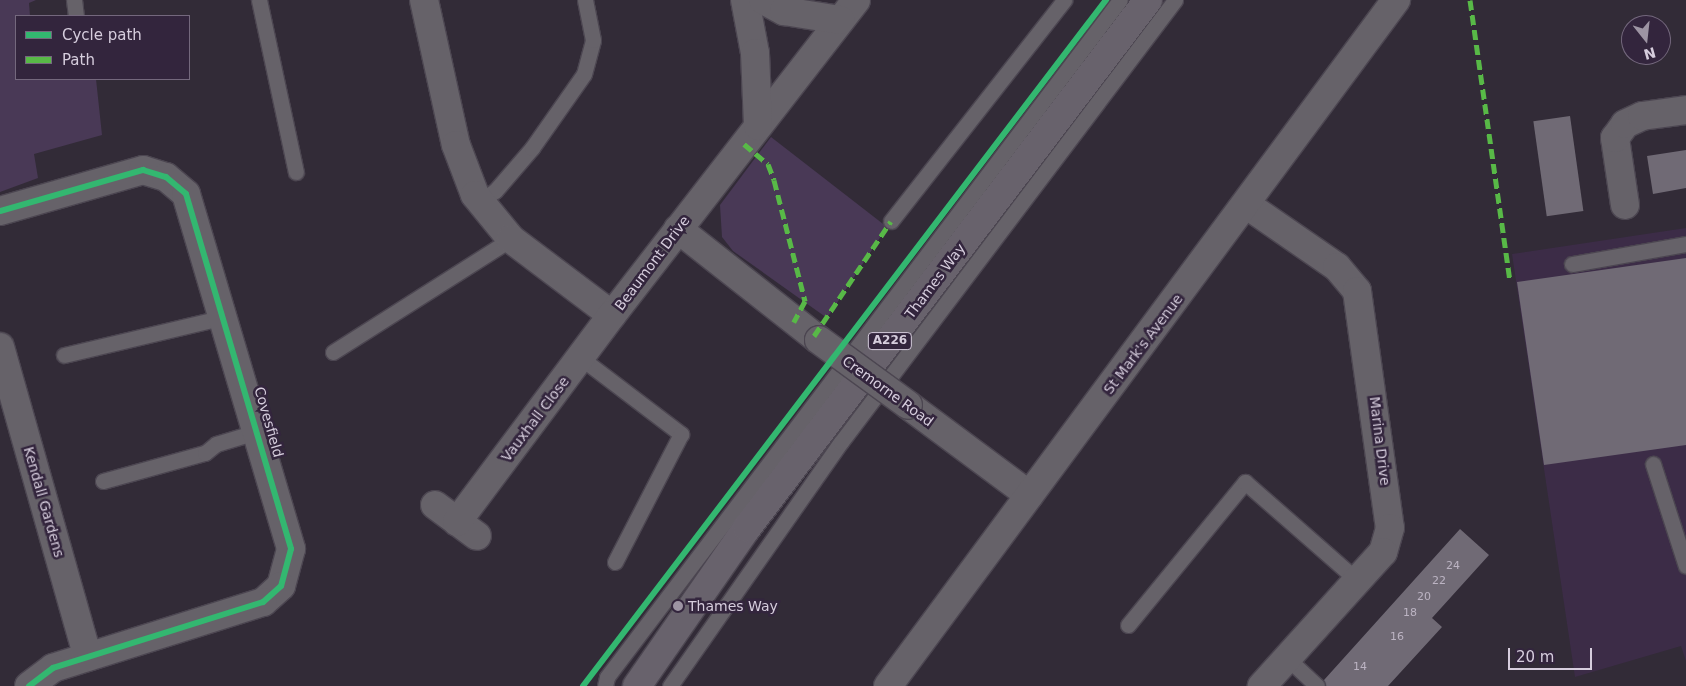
<!DOCTYPE html>
<style>
body{margin:0}
#map{position:relative;width:1686px;height:686px;overflow:hidden;background:#322b37;font-family:"DejaVu Sans",sans-serif}
div>[style]{position:absolute}
.built>*{inset:0;background:#3c2c47}
.green>*{inset:0;background:#493956}
.building>*{inset:0;background:#706a75;transform-origin:0 0}
.roads{filter:drop-shadow(1px 0 #4c4651) drop-shadow(-1px 0 #4c4651) drop-shadow(0 1px #4c4651) drop-shadow(0 -1px #4c4651)}
.service>*{height:15px;margin:-7.5px;padding:0 7.5px;transform-origin:7.5px;border-radius:7.5px;background:#666269}
.minor>*{height:28px;margin:-14px;padding:0 14px;transform-origin:14px;border-radius:14px;background:#666269}
.primary>*{height:28px;margin:-14px;padding:0 14px;transform-origin:14px;border-radius:14px;background:#68626c}
.bridges{filter:drop-shadow(1px 0 #4c4651) drop-shadow(-1px 0 #4c4651) drop-shadow(0 1px #4c4651) drop-shadow(0 -1px #4c4651)}
.minor-bridge>*{height:28px;margin:-14px;padding:0 14px;transform-origin:14px;border-radius:14px;background:#666269}
.quiet>*{height:5px;margin-top:-2.5px;transform-origin:0;background:repeating-linear-gradient(90deg,#58b947 0 10px,transparent 0 15px)}
.cycleway>*{height:6px;margin:-3px;padding:0 3px;transform-origin:3px;border-radius:3px;background:#33b770}
.dots>*{width:14px;height:14px;translate:-50% -50%;box-sizing:border-box;border:2px solid #33253d;border-radius:50%}
span{translate:-50% -50%;white-space:nowrap;text-align:center;line-height:1.15;-webkit-text-stroke:5px #33253d;paint-order:stroke}
.number-label{font-size:11px;color:#bcb4c3}
.number-label span{-webkit-text-stroke-width:0}
.shield-label span{padding:1px 4px;background:#33253d;border:1px solid;border-radius:4px;-webkit-text-stroke-width:0}
.shield-label{font-size:12px;color:#d6cddd;font-weight:700}
.street-label{font-size:14px;color:#d6cddd}
.poi-label{font-size:14px;color:#d6cddd}
.left{translate:0 -50%;text-align:left}
.legend{position:absolute;left:15px;top:15px;width:175px;height:65px;box-sizing:border-box;background:#33253d;border:1px solid #74687d;margin:0;padding:6px 9px;list-style:none;font-size:15px;color:#d6cddd}
.legend li{display:flex;align-items:center;gap:10px;height:25px}
.legend b{width:25px;border:1px solid #74687d}
.north{position:absolute;left:1621px;top:15px;width:50px;height:50px;box-sizing:border-box;background:#33253d;border:1px solid #74687d;border-radius:50%;rotate:164deg;font-size:14px;font-weight:700;line-height:20px;text-align:center;color:#d6cddd}
.north::after{content:'';display:block;margin:auto;width:18px;height:22px;background:#9d94a3;clip-path:polygon(50% 0,100% 100%,50% 72%,0 100%)}
.scale{position:absolute;left:1508px;top:648px;width:84px;height:22px;box-sizing:border-box;border:2px solid #d6cddd;border-top:0;padding-left:6px;font-size:15px;line-height:18px;white-space:nowrap;color:#d6cddd;-webkit-text-stroke:4px #33253d;paint-order:stroke}
</style>
<div id="map">
<div class="built">
<div style="clip-path:polygon(1686px 228px,1686px 661px,1681px 646px,1575px 677px,1512px 254px)"></div>
</div>
<div class="green">
<div style="clip-path:polygon(0 0,36px 0,29px 3px,30px 16px,16px 16px,16px 79px,96px 79px,102px 135px,34px 154px,38px 178px,0 192px)"></div>
<div style="clip-path:polygon(771px 137px,887px 227px,827px 318px,733px 251px,722px 237px,720px 205px)"></div>
</div>
<div class="building">
<div style="left:1570px;top:116px;width:96px;height:37px;rotate:82deg"></div>
<div style="clip-path:polygon(1686px 150px,1686px 188px,1653px 194px,1647px 156px)"></div>
<div style="clip-path:polygon(1686px 258px,1686px 445px,1544px 465px,1517px 282px)"></div>
<div style="clip-path:polygon(1460px 529px,1489px 555px,1432px 618px,1442px 627px,1388px 686px,1326px 686px,1324px 680px)"></div>
</div>
<div class="roads">
<div class="service">
<div style="left:74px;top:0;width:16px;rotate:83deg"></div>
<div style="left:259px;top:0;width:176px;rotate:77.9deg"></div>
<div style="left:479px;top:202px;width:19px;rotate:-35deg"></div>
<div style="left:495px;top:191px;width:57px;rotate:-49.3deg"></div>
<div style="left:532px;top:148px;width:90px;rotate:-54.9deg"></div>
<div style="left:584px;top:74px;width:35px;rotate:-75deg"></div>
<div style="left:593px;top:40px;width:41px;rotate:-101.3deg"></div>
<div style="left:891px;top:221px;width:281px;rotate:-51.9deg"></div>
<div style="left:1572px;top:264px;width:116px;rotate:-10deg"></div>
<div style="left:333px;top:352px;width:211px;rotate:-32.4deg"></div>
<div style="left:64px;top:355px;width:165px;rotate:-13.3deg"></div>
<div style="left:581px;top:358px;width:126px;rotate:37.2deg"></div>
<div style="left:681px;top:434px;width:144px;rotate:117.3deg"></div>
<div style="left:1653px;top:464px;width:107px;rotate:72.1deg"></div>
<div style="left:103px;top:481px;width:106px;rotate:-15.4deg"></div>
<div style="left:205px;top:453px;width:14px;rotate:-39deg"></div>
<div style="left:216px;top:444px;width:45px;rotate:-16.8deg"></div>
<div style="left:1128px;top:625px;width:185px;rotate:-50.7deg"></div>
<div style="left:1245px;top:482px;width:150px;rotate:41.2deg"></div>
<div style="left:1287px;top:658px;width:41px;rotate:43deg"></div>
<div style="left:605px;top:686px;width:9px;rotate:-77deg"></div>
<div style="left:607px;top:677px;width:849px;rotate:-52.85deg"></div>
<div style="left:670px;top:686px;width:298px;rotate:-55deg"></div>
<div style="left:841px;top:442px;width:554px;rotate:-52.92deg"></div>
</div>
<div class="minor">
<div style="left:424px;top:0;width:148px;rotate:77.6deg"></div>
<div style="left:456px;top:145px;width:53px;rotate:69.2deg"></div>
<div style="left:475px;top:195px;width:57px;rotate:50.7deg"></div>
<div style="left:511px;top:239px;width:126px;rotate:37deg"></div>
<div style="left:612px;top:315px;width:398px;rotate:-52.2deg"></div>
<div style="left:745px;top:0;width:54px;rotate:79.3deg"></div>
<div style="left:755px;top:53px;width:73px;rotate:87.6deg"></div>
<div style="left:763px;top:0;width:24px;rotate:28deg"></div>
<div style="left:784px;top:11px;width:57px;rotate:9.1deg"></div>
<div style="left:1247px;top:205px;width:109px;rotate:34.6deg"></div>
<div style="left:1337px;top:267px;width:31px;rotate:50deg"></div>
<div style="left:1357px;top:291px;width:239px;rotate:82.1deg"></div>
<div style="left:1390px;top:528px;width:25px;rotate:106deg"></div>
<div style="left:1383px;top:552px;width:181px;rotate:132.1deg"></div>
<div style="left:1625px;top:205px;width:68px;rotate:-98.5deg"></div>
<div style="left:1615px;top:138px;width:17px;rotate:-54deg"></div>
<div style="left:1625px;top:124px;width:19px;rotate:-25deg"></div>
<div style="left:1642px;top:116px;width:44px;rotate:-7.8deg"></div>
<div style="left:0;top:211px;width:149px;rotate:-16deg"></div>
<div style="left:143px;top:170px;width:24px;rotate:17deg"></div>
<div style="left:166px;top:177px;width:26px;rotate:40deg"></div>
<div style="left:186px;top:194px;width:370px;rotate:73.5deg"></div>
<div style="left:291px;top:549px;width:38px;rotate:105deg"></div>
<div style="left:281px;top:586px;width:24px;rotate:138deg"></div>
<div style="left:263px;top:602px;width:220px;rotate:162.6deg"></div>
<div style="left:53px;top:668px;width:30px;rotate:143deg"></div>
<div style="left:678px;top:229px;width:179px;rotate:38.2deg"></div>
<div style="left:0;top:347px;width:322px;rotate:74.2deg"></div>
<div style="left:908px;top:405px;width:151px;rotate:36.6deg"></div>
<div style="left:435px;top:505px;width:52px;rotate:36.4deg"></div>
<div style="left:457px;top:522px;width:259px;rotate:-53.2deg"></div>
<div style="left:888px;top:686px;width:854px;rotate:-53.48deg"></div>
</div>
<div class="primary">
<div style="left:637px;top:686px;width:193px;rotate:-55.2deg"></div>
<div style="left:747px;top:528px;width:663px;rotate:-52.78deg"></div>
</div>
</div>
<div class="bridges">
<div class="minor-bridge">
<div style="left:819px;top:340px;width:110px;rotate:36.1deg"></div>
</div>
</div>
<div class="quiet">
<div style="left:1470px;top:0;width:283px;rotate:81.9deg"></div>
<div style="left:744px;top:144px;width:31px;rotate:40deg"></div>
<div style="left:768px;top:164px;width:17px;rotate:69deg"></div>
<div style="left:774px;top:180px;width:125px;rotate:75.6deg"></div>
<div style="left:805px;top:301px;width:24px;rotate:118deg"></div>
<div style="left:814px;top:336px;width:138px;rotate:-56.2deg"></div>
</div>
<div class="cycleway">
<div style="left:0;top:211px;width:149px;rotate:-16deg"></div>
<div style="left:143px;top:170px;width:24px;rotate:17deg"></div>
<div style="left:166px;top:177px;width:26px;rotate:40deg"></div>
<div style="left:186px;top:194px;width:370px;rotate:73.5deg"></div>
<div style="left:291px;top:549px;width:38px;rotate:105deg"></div>
<div style="left:281px;top:586px;width:24px;rotate:138deg"></div>
<div style="left:263px;top:602px;width:220px;rotate:162.6deg"></div>
<div style="left:53px;top:668px;width:30px;rotate:143deg"></div>
<div style="left:583px;top:686px;width:863px;rotate:-52.68deg"></div>
</div>
<div class="dots">
<div style="left:678px;top:606px;background:#9d94a3"></div>
</div>
<div class="number-label">
<span style="left:1453px;top:566px">24</span>
<span style="left:1439px;top:581px">22</span>
<span style="left:1424px;top:597px">20</span>
<span style="left:1410px;top:613px">18</span>
<span style="left:1397px;top:637px">16</span>
<span style="left:1360px;top:667px">14</span>
</div>
<div class="shield-label">
<span style="left:890px;top:341px">A226</span>
</div>
<div class="street-label">
<span style="left:652px;top:263px;rotate:-53deg">Beaumont Drive</span>
<span style="left:935px;top:281px;rotate:-53deg">Thames Way</span>
<span style="left:1143px;top:344px;rotate:-53deg">St Mark's Avenue</span>
<span style="left:888px;top:391px;rotate:36deg">Cremorne Road</span>
<span style="left:535px;top:419px;rotate:-53deg">Vauxhall Close</span>
<span style="left:269px;top:422px;rotate:74deg">Covesfield</span>
<span style="left:1380px;top:441px;rotate:83deg">Marina Drive</span>
<span style="left:44px;top:502px;rotate:74deg">Kendall Gardens</span>
</div>
<div class="poi-label">
<span class="left" style="left:688px;top:606px">Thames Way</span>
</div>
<ul class="legend">
<li><b style="height:6px;background:#33b770"></b>Cycle path</li>
<li><b style="height:6px;background:#58b947"></b>Path</li>
</ul>
<div class="north">N</div>
<div class="scale">20 m</div>
</div>
